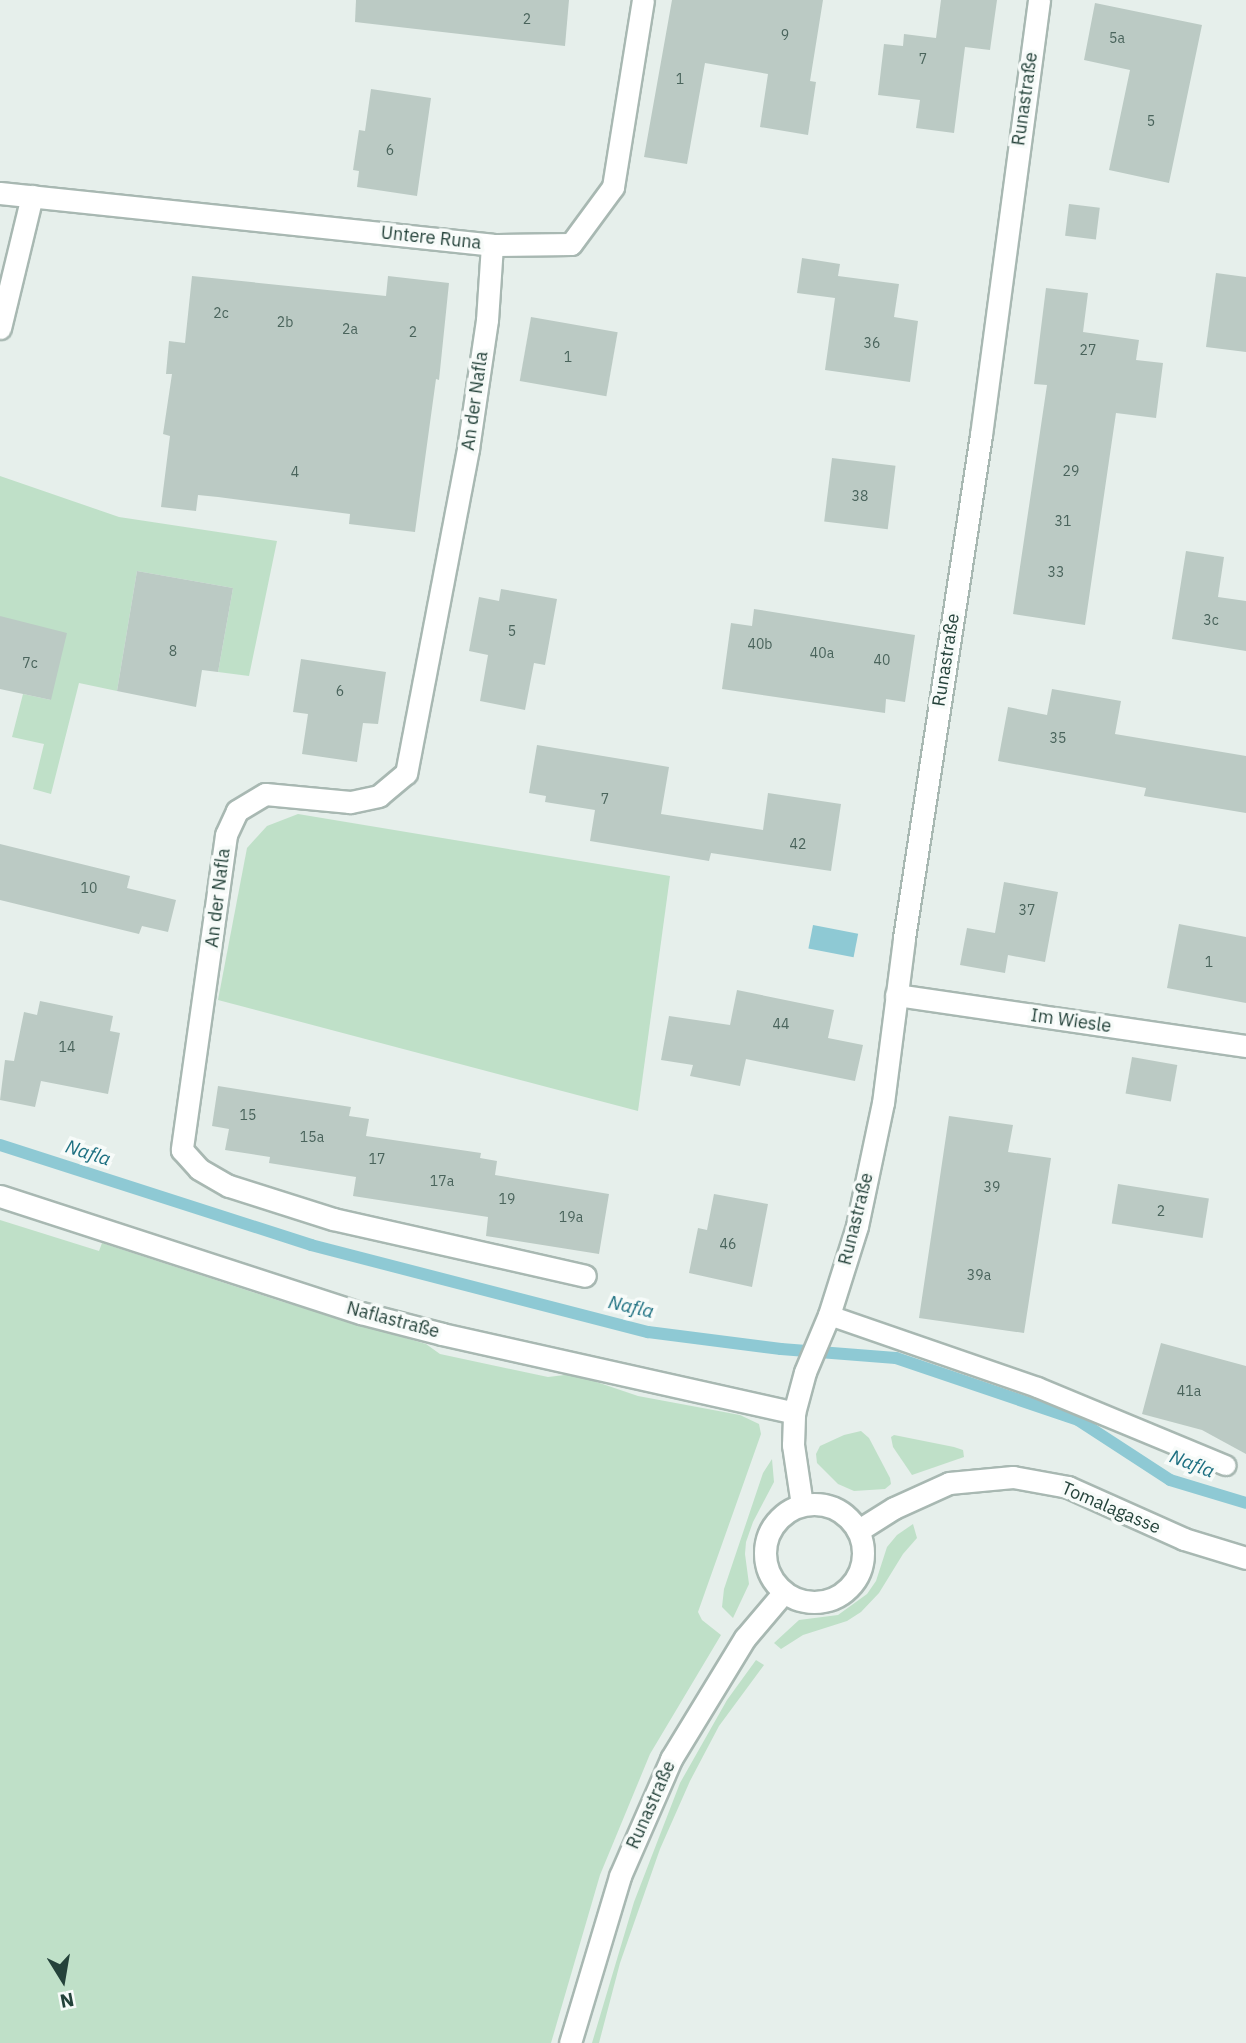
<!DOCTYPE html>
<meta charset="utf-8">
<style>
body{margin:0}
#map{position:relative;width:1246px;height:2043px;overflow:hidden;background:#e6efeb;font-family:"IBM Plex Sans",sans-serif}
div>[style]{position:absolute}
.green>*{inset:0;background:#bfe0c8}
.water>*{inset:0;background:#8ec9d4;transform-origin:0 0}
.stream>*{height:12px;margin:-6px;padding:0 6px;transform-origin:6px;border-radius:6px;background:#8ec9d4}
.building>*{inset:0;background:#bbcac4;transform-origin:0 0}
.roads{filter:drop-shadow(2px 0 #a8b8b2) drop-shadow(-2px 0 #a8b8b2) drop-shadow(0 2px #a8b8b2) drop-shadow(0 -2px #a8b8b2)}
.service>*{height:19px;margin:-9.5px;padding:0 9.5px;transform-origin:9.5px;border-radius:9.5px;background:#fff}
.minor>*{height:21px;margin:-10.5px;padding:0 10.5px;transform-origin:10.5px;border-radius:10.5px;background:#fff}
.tertiary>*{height:21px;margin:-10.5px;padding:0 10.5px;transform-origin:10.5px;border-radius:10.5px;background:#fff}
.tertiary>.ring{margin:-10.5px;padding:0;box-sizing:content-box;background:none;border:21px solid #fff;border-radius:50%}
span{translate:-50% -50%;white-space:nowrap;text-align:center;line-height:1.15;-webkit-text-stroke:7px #f7fbf9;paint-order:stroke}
.number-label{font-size:14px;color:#4a645c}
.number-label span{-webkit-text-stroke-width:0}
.street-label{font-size:18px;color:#24423a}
.water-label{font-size:19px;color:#1c6f80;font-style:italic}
.north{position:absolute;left:28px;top:1945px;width:70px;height:70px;-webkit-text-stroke:5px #f7fbf9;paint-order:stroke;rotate:169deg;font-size:19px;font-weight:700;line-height:28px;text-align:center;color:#24423a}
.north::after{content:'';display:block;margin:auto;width:24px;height:32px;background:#24423a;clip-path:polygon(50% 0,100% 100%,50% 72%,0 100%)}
</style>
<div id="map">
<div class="green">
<div style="clip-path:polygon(0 476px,119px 517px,277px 541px,249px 676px,218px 672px,233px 588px,137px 571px,117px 691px,79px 683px,51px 794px,33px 789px,44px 744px,12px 737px,23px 694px,51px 700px,0 616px)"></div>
<div style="clip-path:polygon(298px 814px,670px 876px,638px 1111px,218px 1000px,247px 848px,267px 826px)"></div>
<div style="clip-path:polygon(0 1220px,99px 1251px,102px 1243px,280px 1301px,426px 1344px,440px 1354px,548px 1377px,573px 1374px,638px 1396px,740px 1415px,759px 1424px,761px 1434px,698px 1612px,702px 1620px,721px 1635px,650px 1754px,600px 1875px,551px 2043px,0 2043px)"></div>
<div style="clip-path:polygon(861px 1431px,869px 1438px,890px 1478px,891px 1484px,885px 1489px,854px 1491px,838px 1484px,817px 1463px,816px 1454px,820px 1446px,844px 1435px)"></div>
<div style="clip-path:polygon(894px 1435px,954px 1447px,963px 1450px,964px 1457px,912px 1475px,893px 1447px,891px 1437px)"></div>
<div style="clip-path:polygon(772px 1459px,774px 1482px,753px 1522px,746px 1542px,745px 1554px,749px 1584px,733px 1618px,722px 1607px,724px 1589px,763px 1473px)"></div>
<div style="clip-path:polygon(913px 1524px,917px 1538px,903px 1554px,879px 1593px,861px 1612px,847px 1621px,803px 1635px,781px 1649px,774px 1643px,799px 1620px,838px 1615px,867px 1594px,876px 1581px,887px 1547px,897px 1535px)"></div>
<div style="clip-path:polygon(756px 1660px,764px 1665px,719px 1726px,690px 1781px,660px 1849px,620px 1963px,599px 2043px,592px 2043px,634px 1902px,680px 1783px,727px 1700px)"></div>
</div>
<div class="water">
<div style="left:813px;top:925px;width:46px;height:24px;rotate:11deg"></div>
</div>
<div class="stream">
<div style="left:0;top:1145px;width:327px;rotate:17.8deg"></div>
<div style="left:311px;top:1245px;width:348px;rotate:14.5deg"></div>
<div style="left:648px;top:1332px;width:134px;rotate:7.3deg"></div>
<div style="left:781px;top:1349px;width:115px;rotate:4.5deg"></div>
<div style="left:896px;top:1358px;width:192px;rotate:18.8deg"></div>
<div style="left:1078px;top:1420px;width:110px;rotate:33.1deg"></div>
<div style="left:1170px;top:1480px;width:79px;rotate:16.8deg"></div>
</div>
<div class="building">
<div style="clip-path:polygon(356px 0,569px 0,565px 46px,355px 22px)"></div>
<div style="clip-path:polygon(672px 0,823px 0,810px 81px,816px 82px,808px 135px,760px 127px,768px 74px,705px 63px,687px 164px,644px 157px)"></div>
<div style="clip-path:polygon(941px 0,997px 0,990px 50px,965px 47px,954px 133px,916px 128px,920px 100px,878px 95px,884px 44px,903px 46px,904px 34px,936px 38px)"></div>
<div style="clip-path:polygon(1095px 3px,1202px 25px,1169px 183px,1109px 170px,1130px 70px,1084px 60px)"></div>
<div style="clip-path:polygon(371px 89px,431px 98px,417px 196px,357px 187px,359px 171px,353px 170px,359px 130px,365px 131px)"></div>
<div style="left:1069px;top:204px;width:31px;height:32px;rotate:7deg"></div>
<div style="clip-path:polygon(802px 258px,840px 264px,838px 276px,899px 284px,894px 317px,918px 321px,910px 382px,825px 370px,835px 298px,797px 293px)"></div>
<div style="clip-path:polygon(1216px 273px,1246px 277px,1246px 352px,1206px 347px)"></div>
<div style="clip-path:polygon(192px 276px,386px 296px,388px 276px,449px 283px,439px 380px,436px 379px,415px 532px,349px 524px,350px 514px,218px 497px,198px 495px,196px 511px,161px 507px,170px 436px,163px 434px,172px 374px,166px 374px,169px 341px,185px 343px)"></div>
<div style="clip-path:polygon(1046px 288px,1088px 293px,1083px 332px,1139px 340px,1136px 360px,1163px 363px,1156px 418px,1116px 413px,1085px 625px,1013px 614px,1047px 385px,1034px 384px)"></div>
<div style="left:531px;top:317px;width:88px;height:65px;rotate:10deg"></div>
<div style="left:832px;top:458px;width:64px;height:64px;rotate:7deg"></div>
<div style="clip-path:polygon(1186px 551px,1224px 557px,1218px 597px,1246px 601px,1246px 651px,1172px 639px)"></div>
<div style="clip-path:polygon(137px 571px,233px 588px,218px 672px,202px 670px,196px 707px,117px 691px)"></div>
<div style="clip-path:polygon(501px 589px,557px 599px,545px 665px,534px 663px,525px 710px,480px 701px,488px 655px,469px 651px,479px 597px,499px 601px)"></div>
<div style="clip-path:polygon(754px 609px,915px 635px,905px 702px,886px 699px,885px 713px,722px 689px,731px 623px,752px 626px)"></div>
<div style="clip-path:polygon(0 616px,67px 633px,51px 700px,0 689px)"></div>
<div style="clip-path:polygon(301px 659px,386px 672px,378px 724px,363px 723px,357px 762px,302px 754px,308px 714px,293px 712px)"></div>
<div style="clip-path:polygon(1052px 689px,1121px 701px,1115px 734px,1246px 756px,1246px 813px,1144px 796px,1146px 788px,998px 761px,1008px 707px,1047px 715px)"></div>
<div style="clip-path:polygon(537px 745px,669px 767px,661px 814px,763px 830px,768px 793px,841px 804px,831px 871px,711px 853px,709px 861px,590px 841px,595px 810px,545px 802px,546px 796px,529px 793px)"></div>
<div style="clip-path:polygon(0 844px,130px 876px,127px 888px,176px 900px,168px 932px,142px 926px,139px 934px,0 900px)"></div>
<div style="clip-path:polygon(1004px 882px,1058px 892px,1045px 962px,1008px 955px,1005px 973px,960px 965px,967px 928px,995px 933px)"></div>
<div style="clip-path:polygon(1179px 924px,1246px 937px,1246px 1003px,1167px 988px)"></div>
<div style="clip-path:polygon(737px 990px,834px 1010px,828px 1038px,863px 1045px,855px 1081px,746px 1059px,740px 1086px,690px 1076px,693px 1065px,661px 1060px,669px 1016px,730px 1025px)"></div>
<div style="clip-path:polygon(40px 1001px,113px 1016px,110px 1031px,120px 1033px,108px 1094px,41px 1081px,35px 1107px,0 1100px,5px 1060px,14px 1061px,24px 1012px,37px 1015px)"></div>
<div style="left:1132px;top:1057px;width:46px;height:37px;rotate:10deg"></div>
<div style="clip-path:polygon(218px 1086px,351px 1107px,349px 1116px,369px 1119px,366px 1136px,481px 1153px,480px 1158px,497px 1161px,495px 1175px,609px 1194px,599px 1254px,486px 1236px,488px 1217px,353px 1196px,356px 1177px,269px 1163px,270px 1157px,225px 1150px,229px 1129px,212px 1126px)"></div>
<div style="clip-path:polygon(949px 1116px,1013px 1125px,1008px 1152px,1051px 1158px,1024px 1333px,919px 1318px)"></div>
<div style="left:1118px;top:1184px;width:92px;height:40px;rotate:9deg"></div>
<div style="clip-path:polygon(714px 1194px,768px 1204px,752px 1287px,689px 1273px,698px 1228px,707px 1230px)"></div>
<div style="clip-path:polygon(1161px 1343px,1246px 1366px,1246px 1454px,1202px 1430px,1142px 1414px)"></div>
</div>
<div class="roads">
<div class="service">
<div style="left:829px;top:1315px;width:220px;rotate:19.1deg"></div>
<div style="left:1037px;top:1387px;width:204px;rotate:22.5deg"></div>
</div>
<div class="minor">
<div style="left:0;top:193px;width:495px;rotate:6deg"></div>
<div style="left:492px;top:245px;width:79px;rotate:-0.7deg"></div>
<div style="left:571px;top:244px;width:71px;rotate:-53.6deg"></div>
<div style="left:613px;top:187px;width:189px;rotate:-80.9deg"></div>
<div style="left:492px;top:245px;width:75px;rotate:93.8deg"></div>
<div style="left:487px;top:320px;width:130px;rotate:98.4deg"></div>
<div style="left:468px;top:449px;width:330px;rotate:100.8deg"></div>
<div style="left:406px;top:773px;width:35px;rotate:140deg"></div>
<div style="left:379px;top:796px;width:30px;rotate:168deg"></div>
<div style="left:350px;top:802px;width:85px;rotate:-174.6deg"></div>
<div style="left:265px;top:794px;width:33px;rotate:149deg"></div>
<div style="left:237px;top:811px;width:26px;rotate:115deg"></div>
<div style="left:226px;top:835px;width:318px;rotate:98deg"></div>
<div style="left:182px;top:1150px;width:25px;rotate:48deg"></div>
<div style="left:199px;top:1169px;width:34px;rotate:30deg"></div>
<div style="left:229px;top:1186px;width:109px;rotate:17.6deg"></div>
<div style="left:333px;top:1219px;width:258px;rotate:12.7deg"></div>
<div style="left:0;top:328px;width:136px;rotate:-76.4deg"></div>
<div style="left:896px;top:995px;width:354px;rotate:8.3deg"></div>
<div style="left:0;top:1196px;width:379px;rotate:18deg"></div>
<div style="left:361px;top:1313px;width:84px;rotate:14.5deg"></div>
<div style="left:442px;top:1334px;width:361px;rotate:12.6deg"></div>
<div style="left:802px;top:1505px;width:61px;rotate:-98.5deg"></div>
<div style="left:793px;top:1445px;width:32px;rotate:-88deg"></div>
<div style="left:794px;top:1413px;width:42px;rotate:-75deg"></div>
<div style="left:805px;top:1372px;width:62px;rotate:-67.2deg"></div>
<div style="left:829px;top:1315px;width:93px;rotate:-72.5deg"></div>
<div style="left:857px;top:1226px;width:126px;rotate:-78.1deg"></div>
<div style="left:883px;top:1103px;width:166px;rotate:-82.7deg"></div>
<div style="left:904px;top:938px;width:509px;rotate:-81.3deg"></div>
<div style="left:981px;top:435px;width:439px;rotate:-82.4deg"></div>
<div style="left:859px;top:1530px;width:41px;rotate:-32.2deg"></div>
<div style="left:894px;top:1508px;width:60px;rotate:-24.4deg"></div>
<div style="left:949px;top:1483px;width:64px;rotate:-5.4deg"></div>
<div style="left:1013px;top:1477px;width:56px;rotate:10.3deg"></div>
<div style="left:1068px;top:1487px;width:127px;rotate:24.1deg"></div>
<div style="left:1184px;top:1539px;width:65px;rotate:17deg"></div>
</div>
<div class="tertiary">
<div class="ring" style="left:765px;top:1504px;width:77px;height:77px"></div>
<div style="left:570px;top:2043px;width:174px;rotate:-73.3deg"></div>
<div style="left:620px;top:1876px;width:128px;rotate:-66.4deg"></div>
<div style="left:671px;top:1759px;width:142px;rotate:-58.6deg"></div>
<div style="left:745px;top:1638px;width:60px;rotate:-49.7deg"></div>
</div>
</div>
<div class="number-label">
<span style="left:527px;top:19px">2</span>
<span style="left:785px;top:35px">9</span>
<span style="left:1117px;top:38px">5a</span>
<span style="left:923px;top:59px">7</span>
<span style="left:680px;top:79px">1</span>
<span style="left:1151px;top:121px">5</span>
<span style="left:390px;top:150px">6</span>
<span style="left:221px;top:313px">2c</span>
<span style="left:285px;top:322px">2b</span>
<span style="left:350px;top:329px">2a</span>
<span style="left:413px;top:332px">2</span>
<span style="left:872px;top:343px">36</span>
<span style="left:1088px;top:350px">27</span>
<span style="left:568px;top:357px">1</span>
<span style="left:1071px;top:471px">29</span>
<span style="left:295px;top:472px">4</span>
<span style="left:860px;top:496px">38</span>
<span style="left:1063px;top:521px">31</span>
<span style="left:1056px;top:572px">33</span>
<span style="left:1211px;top:620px">3c</span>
<span style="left:512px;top:631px">5</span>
<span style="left:760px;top:644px">40b</span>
<span style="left:173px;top:651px">8</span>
<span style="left:822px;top:653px">40a</span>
<span style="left:882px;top:660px">40</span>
<span style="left:30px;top:663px">7c</span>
<span style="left:340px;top:691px">6</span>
<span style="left:1058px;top:738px">35</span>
<span style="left:605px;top:799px">7</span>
<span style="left:798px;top:844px">42</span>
<span style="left:89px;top:888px">10</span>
<span style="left:1027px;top:910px">37</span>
<span style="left:1209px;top:962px">1</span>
<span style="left:781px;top:1024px">44</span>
<span style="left:67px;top:1047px">14</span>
<span style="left:248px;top:1115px">15</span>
<span style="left:312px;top:1137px">15a</span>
<span style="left:377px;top:1159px">17</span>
<span style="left:442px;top:1181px">17a</span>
<span style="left:992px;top:1187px">39</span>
<span style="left:507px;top:1199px">19</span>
<span style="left:1161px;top:1211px">2</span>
<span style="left:571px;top:1217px">19a</span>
<span style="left:728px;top:1244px">46</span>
<span style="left:979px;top:1275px">39a</span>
<span style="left:1189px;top:1391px">41a</span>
</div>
<div class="street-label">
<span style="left:1025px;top:99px;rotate:-82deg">Runastraße</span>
<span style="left:431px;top:238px;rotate:6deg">Untere Runa</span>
<span style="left:475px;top:401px;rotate:-82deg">An der Nafla</span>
<span style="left:946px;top:660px;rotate:-81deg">Runastraße</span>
<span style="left:218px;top:898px;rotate:-83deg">An der Nafla</span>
<span style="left:1071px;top:1021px;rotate:8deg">Im Wiesle</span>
<span style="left:856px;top:1219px;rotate:-76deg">Runastraße</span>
<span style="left:393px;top:1320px;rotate:15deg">Naflastraße</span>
<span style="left:1111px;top:1508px;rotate:23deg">Tomalagasse</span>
<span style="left:651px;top:1805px;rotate:-66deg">Runastraße</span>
</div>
<div class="water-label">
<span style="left:88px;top:1153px;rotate:18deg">Nafla</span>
<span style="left:631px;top:1307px;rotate:13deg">Nafla</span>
<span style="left:1192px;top:1464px;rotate:21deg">Nafla</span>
</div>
<div class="north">N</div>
</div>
